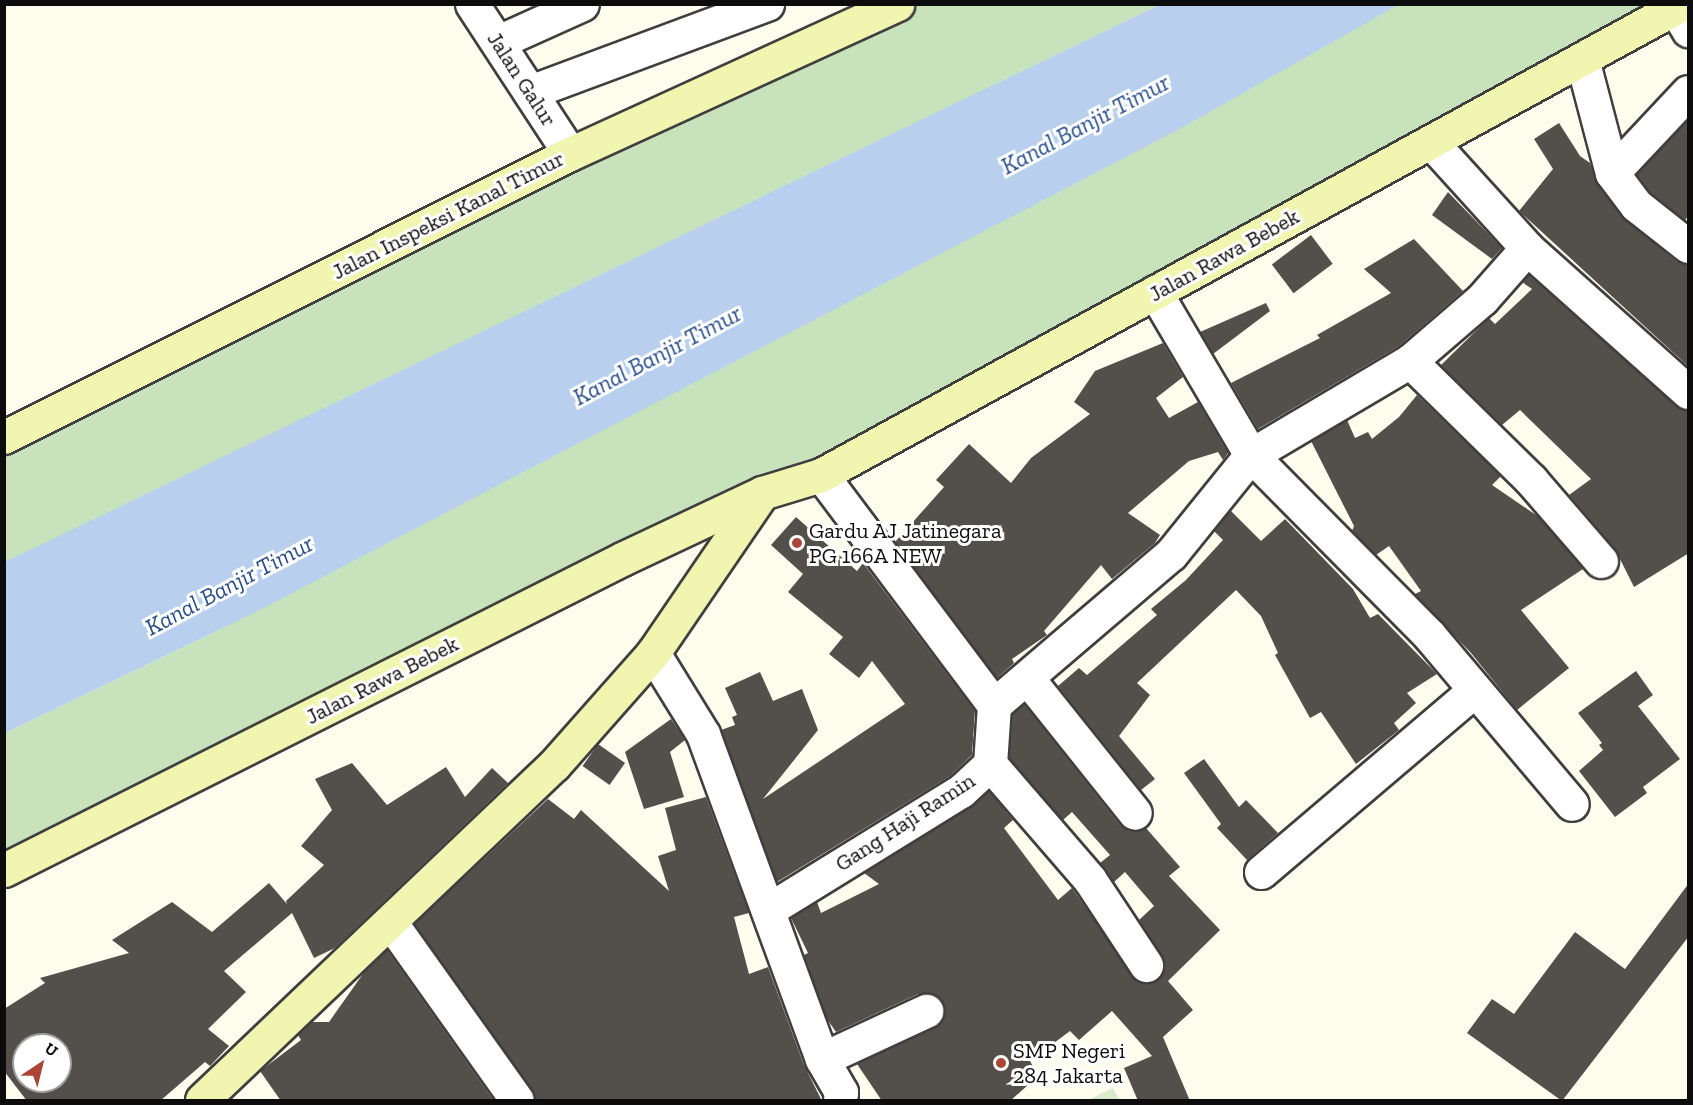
<!DOCTYPE html>
<style>
body{margin:0}
#map{position:relative;width:1693px;height:1105px;overflow:hidden;background:#fdfced;font-family:"Zilla Slab",serif}
div>[style]{position:absolute}
.green>*{inset:0;background:#c8e3bb}
.pitch>*{inset:0;background:#daebcb}
.water>*{inset:0;background:#b8d0ee}
.building>*{inset:0;background:#534f4a;transform-origin:0 0}
.roads{filter:drop-shadow(2px 0 #3f3f3f) drop-shadow(-2px 0 #3f3f3f) drop-shadow(0 2px #3f3f3f) drop-shadow(0 -2px #3f3f3f)}
.street>*{height:33px;margin:-16.5px;padding:0 16.5px;transform-origin:16.5px;border-radius:16.5px;background:#fff}
.secondary>*{height:33px;margin:-16.5px;padding:0 16.5px;transform-origin:16.5px;border-radius:16.5px;background:#f0f5b0}
.dots>*{width:16px;height:16px;translate:-50% -50%;box-sizing:border-box;border:3px solid #fff;border-radius:50%}
span{translate:-50% -50%;white-space:nowrap;text-align:center;line-height:1.15;-webkit-text-stroke:6px #fff;paint-order:stroke}
.street-label{font-size:22px;color:#0c0c0c}
.poi-label{font-size:22px;color:#0c0c0c}
.left{translate:0 -50%;text-align:left}
.water-label{font-size:24px;color:#254d8e;font-style:italic}
.frame{position:absolute;inset:0;border:6px solid #0c0c0c;pointer-events:none}
.north{position:absolute;left:12px;top:1033px;width:60px;height:60px;box-sizing:border-box;background:#fff;border:2px solid #9e9e9e;border-radius:50%;rotate:35deg;font-size:16px;font-weight:700;line-height:24px;text-align:center;color:#0c0c0c}
.north::after{content:'';display:block;margin:auto;width:21px;height:27px;background:#ab4535;clip-path:polygon(50% 0,100% 100%,50% 72%,0 100%)}
</style>
<div id="map">
<div class="green">
<div style="clip-path:polygon(897px 5px,1159px 5px,5px 563px,5px 437px)"></div>
<div style="clip-path:polygon(1394px 5px,1682px 5px,821px 475px,5px 869px,5px 733px,225px 627px)"></div>
</div>
<div class="pitch">
<div style="clip-path:polygon(1113px 1088px,1120px 1100px,1088px 1100px)"></div>
</div>
<div class="water">
<div style="clip-path:polygon(1159px 5px,1398px 5px,1185px 126px,252px 614px,5px 733px,5px 562px)"></div>
</div>
<div class="building">
<div style="clip-path:polygon(1689px 119px,1689px 215px,1685px 220px,1650px 192px,1636px 174px)"></div>
<div style="clip-path:polygon(1559px 123px,1580px 156px,1590px 163px,1597px 184px,1621px 216px,1676px 261px,1689px 264px,1689px 367px,1519px 211px,1553px 169px,1534px 139px)"></div>
<div style="clip-path:polygon(1448px 192px,1502px 248px,1492px 259px,1432px 215px)"></div>
<div style="left:1311px;top:235px;width:36px;height:49px;rotate:53deg"></div>
<div style="clip-path:polygon(1414px 239px,1463px 291px,1399px 346px,1258px 429px,1231px 383px,1320px 338px,1317px 335px,1391px 293px,1364px 269px)"></div>
<div style="clip-path:polygon(1529px 275px,1676px 406px,1689px 410px,1689px 553px,1634px 587px,1615px 549px,1569px 495px,1591px 479px,1520px 410px,1502px 425px,1441px 365px,1489px 318px,1495px 324px,1532px 289px,1522px 282px)"></div>
<div style="clip-path:polygon(1266px 303px,1270px 311px,1213px 354px,1200px 332px)"></div>
<div style="clip-path:polygon(1163px 343px,1183px 377px,1156px 398px,1169px 418px,1198px 402px,1228px 453px,1223px 460px,1218px 452px,1189px 461px,1128px 513px,1160px 535px,1155px 543px,1112px 579px,1101px 565px,1044px 631px,1047px 635px,1012px 659px,1014px 663px,997px 678px,895px 542px,944px 487px,936px 480px,969px 444px,1011px 483px,1031px 458px,1090px 414px,1074px 402px,1095px 371px)"></div>
<div style="clip-path:polygon(1417px 395px,1501px 476px,1492px 485px,1539px 517px,1583px 569px,1521px 610px,1569px 668px,1517px 710px,1471px 653px,1415px 594px,1421px 591px,1389px 546px,1376px 555px,1352px 531px,1354px 526px,1311px 441px,1347px 420px,1355px 438px,1368px 432px,1372px 439px,1399px 417px)"></div>
<div style="clip-path:polygon(1230px 510px,1261px 541px,1285px 519px,1353px 589px,1370px 618px,1378px 614px,1437px 674px,1407px 693px,1416px 703px,1394px 723px,1399px 730px,1356px 764px,1321px 712px,1310px 718px,1275px 655px,1278px 653px,1261px 616px,1236px 590px,1137px 683px,1150px 695px,1119px 736px,1155px 779px,1141px 790px,1058px 686px,1079px 668px,1087px 675px,1157px 615px,1151px 609px,1186px 580px,1223px 540px,1214px 531px)"></div>
<div style="clip-path:polygon(796px 517px,857px 571px,863px 563px,975px 711px,972px 755px,950px 776px,777px 882px,721px 730px,735px 725px,732px 717px,737px 715px,725px 688px,760px 672px,773px 701px,802px 689px,818px 730px,763px 799px,905px 704px,872px 661px,859px 678px,829px 654px,843px 637px,788px 592px,803px 574px,771px 545px)"></div>
<div style="clip-path:polygon(1636px 671px,1653px 695px,1638px 706px,1680px 759px,1643px 787px,1647px 793px,1615px 817px,1579px 771px,1603px 750px,1599px 745px,1602px 743px,1578px 713px)"></div>
<div style="clip-path:polygon(1024px 704px,1120px 825px,1129px 831px,1146px 828px,1180px 867px,1169px 876px,1220px 930px,1168px 981px,1193px 1010px,1163px 1037px,1190px 1101px,1138px 1101px,1124px 1068px,1152px 1056px,1112px 1011px,1079px 1040px,1070px 1031px,1030px 1061px,1038px 1076px,1010px 1101px,882px 1101px,857px 1064px,941px 1022px,945px 1012px,936px 995px,918px 994px,836px 1032px,827px 1019px,804px 955px,808px 953px,791px 918px,817px 902px,821px 913px,879px 884px,864px 873px,971px 807px,989px 791px,1013px 820px,1004px 828px,1058px 900px,1072px 888px,1137px 981px,1148px 984px,1162px 974px,1162px 955px,1139px 920px,1154px 906px,1125px 872px,1114px 882px,1100px 863px,1110px 855px,1072px 812px,1063px 820px,1009px 758px,1012px 714px)"></div>
<div style="clip-path:polygon(671px 719px,685px 740px,670px 752px,684px 797px,644px 809px,625px 752px)"></div>
<div style="left:598px;top:744px;width:33px;height:27px;rotate:35deg"></div>
<div style="clip-path:polygon(1204px 759px,1239px 807px,1246px 800px,1278px 833px,1247px 860px,1217px 828px,1221px 824px,1184px 773px)"></div>
<div style="clip-path:polygon(evenodd,352px 763px,387px 805px,446px 767px,465px 797px,492px 768px,508px 783px,335px 948px,314px 958px,292px 913px,224px 971px,246px 992px,208px 1029px,229px 1046px,210px 1066px,205px 1062px,160px 1101px,27px 1101px,4px 1071px,4px 1009px,45px 983px,40px 978px,129px 953px,112px 940px,172px 902px,212px 932px,269px 883px,287px 904px,286px 901px,324px 865px,301px 846px,332px 810px,315px 779px,352px 763px,24px 1045px,60px 1045px,60px 1081px,24px 1081px,24px 1045px)"></div>
<div style="clip-path:polygon(706px 797px,749px 913px,734px 917px,749px 974px,768px 967px,804px 1065px,822px 1101px,535px 1101px,532px 1089px,414px 924px,548px 799px,574px 819px,581px 810px,669px 891px,658px 856px,676px 850px,665px 808px)"></div>
<div style="clip-path:polygon(1689px 883px,1689px 936px,1562px 1101px,1467px 1033px,1492px 999px,1514px 1014px,1575px 932px,1625px 969px)"></div>
<div style="clip-path:polygon(387px 950px,494px 1101px,281px 1101px,260px 1071px,301px 1040px,298px 1035px,311px 1022px,329px 1022px,365px 971px)"></div>
</div>
<div class="roads">
<div class="street">
<div style="left:472px;top:4px;width:179px;rotate:56.8deg"></div>
<div style="left:1675px;top:8px;width:26px;rotate:59deg"></div>
<div style="left:498px;top:42px;width:92px;rotate:-24.3deg"></div>
<div style="left:1582px;top:59px;width:118px;rotate:75.3deg"></div>
<div style="left:1612px;top:173px;width:40px;rotate:53deg"></div>
<div style="left:1636px;top:205px;width:66px;rotate:38.3deg"></div>
<div style="left:530px;top:92px;width:253px;rotate:-20.4deg"></div>
<div style="left:1431px;top:142px;width:143px;rotate:47.8deg"></div>
<div style="left:1527px;top:248px;width:216px;rotate:41.8deg"></div>
<div style="left:1612px;top:173px;width:111px;rotate:-46.8deg"></div>
<div style="left:1155px;top:292px;width:189px;rotate:59.5deg"></div>
<div style="left:1251px;top:455px;width:253px;rotate:45.3deg"></div>
<div style="left:1429px;top:635px;width:221px;rotate:49.8deg"></div>
<div style="left:1410px;top:361px;width:170px;rotate:44.5deg"></div>
<div style="left:1531px;top:480px;width:107px;rotate:49.2deg"></div>
<div style="left:653px;top:653px;width:95px;rotate:58.3deg"></div>
<div style="left:703px;top:734px;width:346px;rotate:69.9deg"></div>
<div style="left:822px;top:1059px;width:38px;rotate:60deg"></div>
<div style="left:841px;top:1092px;width:8px;rotate:97deg"></div>
<div style="left:1028px;top:679px;width:171px;rotate:51.4deg"></div>
<div style="left:994px;top:705px;width:233px;rotate:-40.5deg"></div>
<div style="left:1171px;top:554px;width:127px;rotate:-51.1deg"></div>
<div style="left:1251px;top:455px;width:185px;rotate:-30.6deg"></div>
<div style="left:1410px;top:361px;width:95px;rotate:-40.7deg"></div>
<div style="left:1482px;top:299px;width:68px;rotate:-48.6deg"></div>
<div style="left:990px;top:764px;width:153px;rotate:49.2deg"></div>
<div style="left:1090px;top:880px;width:102px;rotate:56.6deg"></div>
<div style="left:1261px;top:872px;width:280px;rotate:-40.4deg"></div>
<div style="left:768px;top:910px;width:227px;rotate:-31.7deg"></div>
<div style="left:961px;top:791px;width:40px;rotate:-43deg"></div>
<div style="left:990px;top:764px;width:59px;rotate:-86.1deg"></div>
<div style="left:994px;top:705px;width:288px;rotate:-126.9deg"></div>
<div style="left:391px;top:923px;width:217px;rotate:54.6deg"></div>
<div style="left:822px;top:1059px;width:115px;rotate:-24.8deg"></div>
</div>
<div class="secondary">
<div style="left:4px;top:437px;width:633px;rotate:-26.57deg"></div>
<div style="left:570px;top:154px;width:360px;rotate:-24.6deg"></div>
<div style="left:4px;top:870px;width:692px;rotate:-26.71deg"></div>
<div style="left:622px;top:559px;width:155px;rotate:-25.2deg"></div>
<div style="left:762px;top:493px;width:62px;rotate:-17deg"></div>
<div style="left:821px;top:475px;width:981px;rotate:-28.68deg"></div>
<div style="left:202px;top:1100px;width:486px;rotate:-43.6deg"></div>
<div style="left:554px;top:765px;width:149px;rotate:-48.5deg"></div>
<div style="left:653px;top:653px;width:194px;rotate:-55.7deg"></div>
</div>
</div>
<div class="dots">
<div style="left:797px;top:543px;background:#ab4535"></div>
<div style="left:1001px;top:1063px;background:#ab4535"></div>
</div>
<div class="street-label">
<span style="left:522px;top:79px;rotate:57deg">Jalan Galur</span>
<span style="left:448px;top:215px;rotate:-27deg">Jalan Inspeksi Kanal Timur</span>
<span style="left:1224px;top:255px;rotate:-29deg">Jalan Rawa Bebek</span>
<span style="left:382px;top:680px;rotate:-27deg">Jalan Rawa Bebek</span>
<span style="left:905px;top:822px;rotate:-33deg">Gang Haji Ramin</span>
</div>
<div class="poi-label">
<span class="left" style="left:809px;top:543px">Gardu AJ Jatinegara<br>PG 166A NEW</span>
<span class="left" style="left:1013px;top:1063px">SMP Negeri<br>284 Jakarta</span>
</div>
<div class="water-label">
<span style="left:1085px;top:124px;rotate:-28deg">Kanal Banjir Timur</span>
<span style="left:657px;top:355px;rotate:-28deg">Kanal Banjir Timur</span>
<span style="left:229px;top:585px;rotate:-28deg">Kanal Banjir Timur</span>
</div>
<div class="frame"></div>
<div class="north">U</div>
</div>
